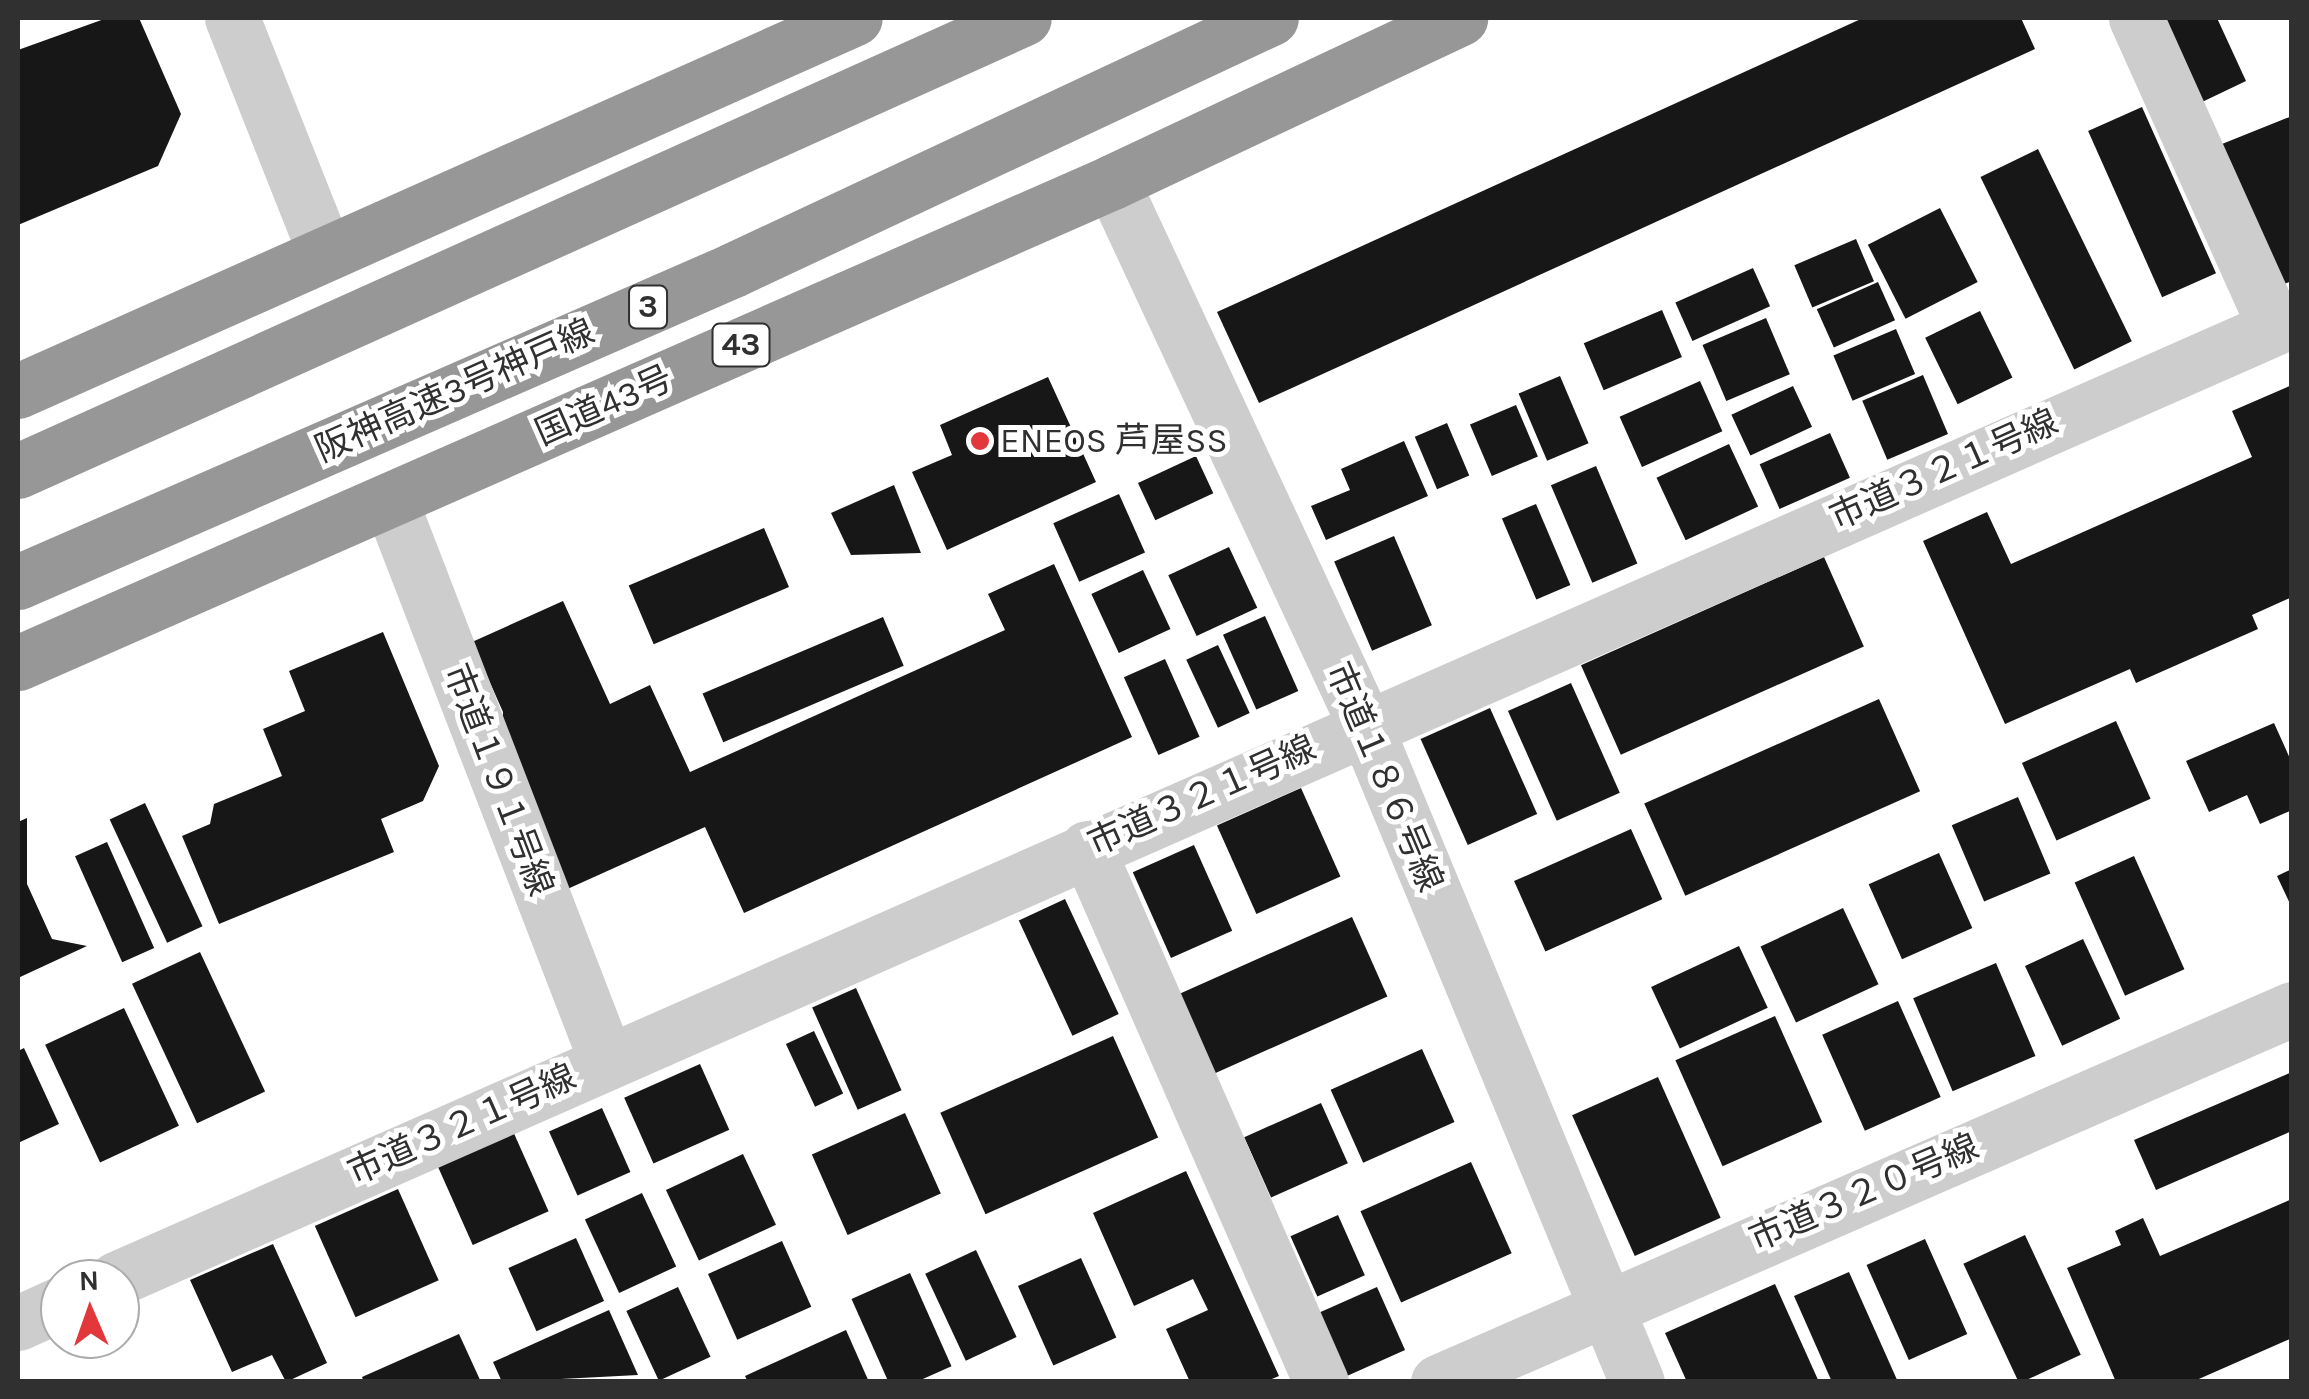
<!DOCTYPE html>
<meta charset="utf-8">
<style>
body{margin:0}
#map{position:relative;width:2309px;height:1399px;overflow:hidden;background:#fff;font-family:Karla,"Noto Sans JP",sans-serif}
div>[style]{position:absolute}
.building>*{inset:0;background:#171717;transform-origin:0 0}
.minor>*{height:55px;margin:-27.5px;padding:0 27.5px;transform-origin:27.5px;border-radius:27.5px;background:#cdcdcd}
.highway>*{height:55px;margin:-27.5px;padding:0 27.5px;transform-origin:27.5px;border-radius:27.5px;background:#979797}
.dots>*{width:28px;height:28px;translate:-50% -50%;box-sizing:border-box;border:5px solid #fff;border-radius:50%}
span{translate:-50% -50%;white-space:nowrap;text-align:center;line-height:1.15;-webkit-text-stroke:10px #fff;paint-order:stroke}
.shield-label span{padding:2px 8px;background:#fff;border:2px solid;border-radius:8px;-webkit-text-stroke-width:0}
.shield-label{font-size:32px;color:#303030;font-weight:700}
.street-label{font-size:35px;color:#303030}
.poi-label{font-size:35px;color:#303030}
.left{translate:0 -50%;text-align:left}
.frame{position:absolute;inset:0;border:20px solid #303030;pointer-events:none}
.north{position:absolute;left:40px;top:1259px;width:100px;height:100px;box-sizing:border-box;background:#fff;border:2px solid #acacac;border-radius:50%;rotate:358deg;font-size:28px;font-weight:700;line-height:40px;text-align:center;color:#303030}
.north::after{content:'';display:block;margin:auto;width:35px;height:45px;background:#e2373b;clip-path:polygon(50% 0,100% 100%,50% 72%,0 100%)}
</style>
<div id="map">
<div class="building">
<div style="clip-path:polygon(107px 18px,139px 18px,181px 114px,158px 166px,18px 225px,18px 50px)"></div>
<div style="clip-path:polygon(1863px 18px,2021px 18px,2035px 49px,1259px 403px,1217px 312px)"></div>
<div style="clip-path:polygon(2160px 18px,2217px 18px,2246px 81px,2200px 103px)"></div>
<div style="left:2142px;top:107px;width:182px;height:59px;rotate:66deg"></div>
<div style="clip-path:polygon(2292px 116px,2292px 281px,2274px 288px,2217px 146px)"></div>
<div style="left:2038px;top:149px;width:214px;height:64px;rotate:64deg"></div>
<div style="left:1940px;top:208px;width:83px;height:81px;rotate:63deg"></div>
<div style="left:1856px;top:239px;width:46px;height:67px;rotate:67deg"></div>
<div style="left:1753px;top:268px;width:42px;height:85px;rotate:66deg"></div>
<div style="left:1878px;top:282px;width:42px;height:67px;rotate:66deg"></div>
<div style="left:1662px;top:310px;width:51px;height:85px;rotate:67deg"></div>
<div style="left:1980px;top:311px;width:74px;height:61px;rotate:64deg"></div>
<div style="left:1766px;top:318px;width:61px;height:69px;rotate:67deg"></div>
<div style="left:1896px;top:329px;width:49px;height:68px;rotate:67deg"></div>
<div style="left:1923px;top:375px;width:64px;height:66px;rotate:67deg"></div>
<div style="left:1560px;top:376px;width:73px;height:45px;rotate:67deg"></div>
<div style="clip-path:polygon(1048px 377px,1096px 482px,947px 550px,912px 472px,952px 455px,940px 425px)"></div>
<div style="left:1700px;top:381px;width:55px;height:88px;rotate:66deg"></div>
<div style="clip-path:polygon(2292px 385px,2292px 597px,2252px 615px,2258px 629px,2136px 683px,2130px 669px,2005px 724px,1923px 541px,1987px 512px,2011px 564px,2252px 457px,2232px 411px)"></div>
<div style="left:1793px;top:386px;width:45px;height:68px;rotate:65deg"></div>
<div style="left:1516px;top:405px;width:56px;height:50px;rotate:67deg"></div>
<div style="left:1447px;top:423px;width:57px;height:35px;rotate:67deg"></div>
<div style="left:1830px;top:433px;width:49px;height:77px;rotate:66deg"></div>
<div style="clip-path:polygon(1404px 441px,1428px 496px,1326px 540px,1311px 506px,1350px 490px,1341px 469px)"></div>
<div style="left:1729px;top:444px;width:69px;height:80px;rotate:65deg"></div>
<div style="left:1196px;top:456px;width:41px;height:64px;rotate:65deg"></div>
<div style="left:1596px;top:466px;width:106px;height:49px;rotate:67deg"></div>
<div style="clip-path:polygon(894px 485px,921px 553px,851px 555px,831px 513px)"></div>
<div style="left:1119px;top:494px;width:64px;height:72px;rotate:66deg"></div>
<div style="left:1536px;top:504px;width:88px;height:37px;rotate:67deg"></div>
<div style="left:764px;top:528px;width:64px;height:147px;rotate:67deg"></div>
<div style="left:1394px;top:536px;width:97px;height:65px;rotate:67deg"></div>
<div style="left:1229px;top:547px;width:67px;height:67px;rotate:65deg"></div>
<div style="left:1824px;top:557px;width:98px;height:266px;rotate:66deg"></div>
<div style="clip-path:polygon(1054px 564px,1132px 737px,744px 913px,705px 827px,563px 891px,501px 754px,503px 712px,472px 642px,563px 601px,610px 704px,650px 685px,690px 772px,1005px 630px,988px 594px)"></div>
<div style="left:1143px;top:570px;width:65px;height:57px;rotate:65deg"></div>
<div style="left:1265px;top:616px;width:82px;height:46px;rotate:66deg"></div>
<div style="left:883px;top:617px;width:53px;height:196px;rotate:67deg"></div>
<div style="clip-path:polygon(383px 632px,439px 766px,423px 801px,381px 819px,394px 852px,219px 924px,182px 836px,210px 824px,214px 804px,282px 776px,263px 729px,305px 711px,289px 671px)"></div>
<div style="left:1218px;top:645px;width:75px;height:35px;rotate:65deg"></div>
<div style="left:1165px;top:659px;width:85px;height:45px;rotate:66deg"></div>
<div style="left:1571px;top:683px;width:120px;height:69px;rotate:66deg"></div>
<div style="left:1879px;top:699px;width:101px;height:257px;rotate:66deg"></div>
<div style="left:1490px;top:708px;width:116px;height:76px;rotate:66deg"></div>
<div style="left:2116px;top:721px;width:85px;height:103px;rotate:66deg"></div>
<div style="clip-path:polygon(2274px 723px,2292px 763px,2292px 810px,2260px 824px,2247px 795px,2209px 812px,2186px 761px)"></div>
<div style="left:1301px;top:788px;width:97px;height:92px;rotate:66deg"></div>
<div style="left:2018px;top:797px;width:83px;height:72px;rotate:67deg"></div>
<div style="left:145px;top:803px;width:136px;height:39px;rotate:65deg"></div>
<div style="clip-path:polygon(27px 818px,27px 884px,52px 939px,87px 946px,18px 978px,18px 822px)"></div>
<div style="left:1631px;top:829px;width:77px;height:128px;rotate:66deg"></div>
<div style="left:107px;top:842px;width:116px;height:35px;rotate:66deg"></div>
<div style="left:1194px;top:845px;width:94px;height:67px;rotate:66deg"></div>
<div style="left:1939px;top:853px;width:82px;height:77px;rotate:66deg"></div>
<div style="left:2134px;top:856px;width:124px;height:65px;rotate:66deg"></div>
<div style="clip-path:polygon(2292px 869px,2292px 908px,2277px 876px)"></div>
<div style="left:1065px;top:899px;width:127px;height:51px;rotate:65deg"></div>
<div style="left:1843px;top:908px;width:84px;height:91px;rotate:65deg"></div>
<div style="left:1352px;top:917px;width:87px;height:204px;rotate:66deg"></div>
<div style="left:2083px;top:939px;width:88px;height:64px;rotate:65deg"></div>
<div style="left:1739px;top:946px;width:68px;height:97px;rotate:65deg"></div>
<div style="left:200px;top:952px;width:154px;height:75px;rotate:65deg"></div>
<div style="left:1996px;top:963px;width:101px;height:90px;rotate:67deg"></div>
<div style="left:856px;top:988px;width:112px;height:48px;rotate:66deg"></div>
<div style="left:1898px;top:1001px;width:105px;height:83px;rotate:66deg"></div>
<div style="left:124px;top:1008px;width:130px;height:87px;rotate:65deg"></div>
<div style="left:1775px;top:1016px;width:116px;height:109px;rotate:66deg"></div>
<div style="left:814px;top:1031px;width:69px;height:31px;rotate:65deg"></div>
<div style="left:1113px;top:1036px;width:111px;height:189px;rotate:66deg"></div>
<div style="clip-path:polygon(24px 1048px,59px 1124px,18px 1143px,18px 1051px)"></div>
<div style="left:1422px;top:1049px;width:80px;height:100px;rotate:66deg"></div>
<div style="left:700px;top:1064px;width:72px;height:83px;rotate:66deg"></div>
<div style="clip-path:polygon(2292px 1072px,2292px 1131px,2156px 1190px,2134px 1140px)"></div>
<div style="left:1658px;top:1077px;width:154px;height:94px;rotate:66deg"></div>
<div style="left:1321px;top:1103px;width:66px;height:84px;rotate:66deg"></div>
<div style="left:602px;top:1108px;width:70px;height:58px;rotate:66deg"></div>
<div style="left:905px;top:1113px;width:88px;height:102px;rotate:66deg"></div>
<div style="left:512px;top:1129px;width:90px;height:83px;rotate:66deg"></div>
<div style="left:743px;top:1154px;width:78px;height:85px;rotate:65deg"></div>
<div style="left:1471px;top:1162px;width:100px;height:121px;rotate:66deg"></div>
<div style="clip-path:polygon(1186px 1171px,1279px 1376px,1265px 1382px,1190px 1382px,1166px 1329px,1208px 1310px,1193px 1279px,1134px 1306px,1093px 1213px)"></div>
<div style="left:398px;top:1189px;width:100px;height:91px;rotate:66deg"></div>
<div style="left:642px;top:1193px;width:81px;height:63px;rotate:65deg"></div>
<div style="clip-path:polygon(2292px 1199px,2292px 1338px,2192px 1382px,2116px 1382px,2067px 1268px,2121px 1245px,2115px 1231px,2143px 1218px,2160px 1256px)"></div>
<div style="left:1338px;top:1215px;width:66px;height:52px;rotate:66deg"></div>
<div style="left:2025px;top:1235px;width:132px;height:68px;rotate:65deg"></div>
<div style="left:576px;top:1238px;width:69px;height:74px;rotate:66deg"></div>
<div style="left:1925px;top:1239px;width:104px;height:64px;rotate:66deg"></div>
<div style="left:782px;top:1241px;width:72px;height:81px;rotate:66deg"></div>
<div style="clip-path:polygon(273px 1244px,327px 1363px,286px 1382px,272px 1355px,232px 1372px,190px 1280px)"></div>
<div style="left:976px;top:1250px;width:96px;height:56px;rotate:65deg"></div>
<div style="left:1081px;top:1258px;width:87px;height:69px;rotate:66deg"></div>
<div style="clip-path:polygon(1849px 1272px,1898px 1382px,1832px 1382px,1794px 1296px)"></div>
<div style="left:910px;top:1273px;width:102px;height:64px;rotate:66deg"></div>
<div style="clip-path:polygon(1775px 1284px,1819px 1382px,1687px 1382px,1665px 1333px)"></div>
<div style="left:678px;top:1287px;width:77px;height:57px;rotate:65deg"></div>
<div style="left:1377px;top:1287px;width:69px;height:63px;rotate:66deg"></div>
<div style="clip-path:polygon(609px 1310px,638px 1375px,502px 1382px,493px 1362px)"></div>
<div style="clip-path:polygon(846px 1330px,869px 1382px,748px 1382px,745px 1376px)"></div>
<div style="clip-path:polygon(459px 1334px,481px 1382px,364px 1382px,362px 1377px)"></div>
</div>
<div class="minor">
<div style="left:232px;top:18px;width:253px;rotate:68.4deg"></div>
<div style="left:2136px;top:18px;width:339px;rotate:65.8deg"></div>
<div style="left:1112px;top:182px;width:597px;rotate:65.02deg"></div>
<div style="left:1364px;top:723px;width:713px;rotate:67.5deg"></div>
<div style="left:390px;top:500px;width:600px;rotate:68.91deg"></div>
<div style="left:1087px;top:848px;width:583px;rotate:66.34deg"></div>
<div style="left:116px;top:1279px;width:2378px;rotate:-23.78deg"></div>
<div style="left:18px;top:1323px;width:46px;rotate:-24.3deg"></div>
<div style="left:1438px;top:1382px;width:932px;rotate:-23.59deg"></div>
</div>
<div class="highway">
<div style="left:18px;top:391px;width:916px;rotate:-24.02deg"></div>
<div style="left:18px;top:471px;width:1103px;rotate:-24.24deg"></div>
<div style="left:18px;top:582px;width:780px;rotate:-23.57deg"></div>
<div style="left:733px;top:270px;width:594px;rotate:-25.1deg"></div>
<div style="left:18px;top:663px;width:1195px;rotate:-23.73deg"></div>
<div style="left:1112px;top:182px;width:385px;rotate:-25.2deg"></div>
</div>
<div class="dots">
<div style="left:980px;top:441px;background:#e2373b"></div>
</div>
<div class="shield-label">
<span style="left:648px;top:307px">3</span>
<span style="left:741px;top:345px">43</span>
</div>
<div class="street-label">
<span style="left:455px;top:391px;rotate:-24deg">阪神高速3号神戸線</span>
<span style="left:604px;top:406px;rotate:-24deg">国道43号</span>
<span style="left:1944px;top:470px;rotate:-24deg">市道３２１号線</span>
<span style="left:1384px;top:777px;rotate:67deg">市道１８６号線</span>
<span style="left:498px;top:780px;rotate:69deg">市道１９１号線</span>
<span style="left:1202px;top:796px;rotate:-24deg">市道３２１号線</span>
<span style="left:462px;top:1125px;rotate:-24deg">市道３２１号線</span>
<span style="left:1864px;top:1193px;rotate:-23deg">市道３２０号線</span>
</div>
<div class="poi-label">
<span class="left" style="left:1000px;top:441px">ENEOS 芦屋SS</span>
</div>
<div class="frame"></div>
<div class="north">N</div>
</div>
